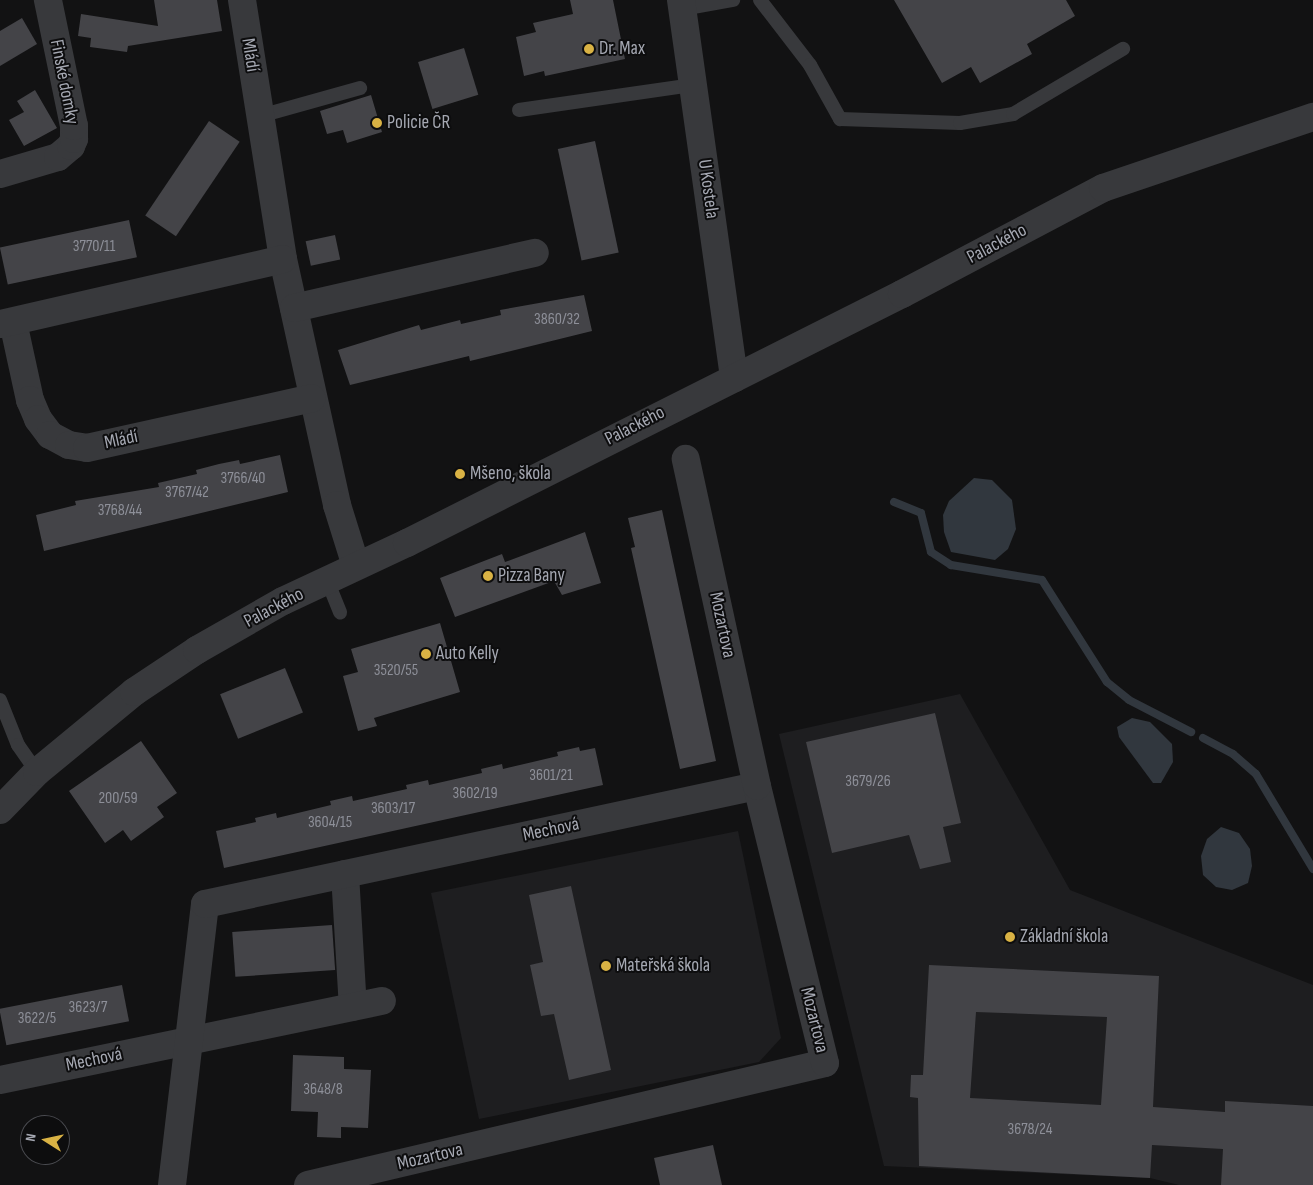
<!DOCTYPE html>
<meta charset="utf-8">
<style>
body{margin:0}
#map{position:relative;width:1313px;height:1185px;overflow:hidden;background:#121213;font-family:"Sofia Sans Condensed",sans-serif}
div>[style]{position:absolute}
.built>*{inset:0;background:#1e1e20}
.water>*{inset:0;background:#31373e}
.stream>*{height:8px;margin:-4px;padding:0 4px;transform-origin:4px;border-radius:4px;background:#31373e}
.building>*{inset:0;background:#444448;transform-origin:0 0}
.service>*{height:14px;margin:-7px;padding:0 7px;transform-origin:7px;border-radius:7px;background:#38393c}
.minor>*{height:28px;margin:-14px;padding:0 14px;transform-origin:14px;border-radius:14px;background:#38393c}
.tertiary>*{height:28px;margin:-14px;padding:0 14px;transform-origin:14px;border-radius:14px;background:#38393c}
.dots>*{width:14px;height:14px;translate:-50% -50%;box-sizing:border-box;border:2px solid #0d0d0e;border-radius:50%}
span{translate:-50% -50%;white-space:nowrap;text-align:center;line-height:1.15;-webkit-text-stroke:4px #0d0d0e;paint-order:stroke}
.number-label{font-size:16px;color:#8d8f98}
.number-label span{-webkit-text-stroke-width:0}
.poi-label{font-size:19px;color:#a5a8b2}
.left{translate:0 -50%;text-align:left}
.street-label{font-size:19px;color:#a5a8b2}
.north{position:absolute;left:20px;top:1115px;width:50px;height:50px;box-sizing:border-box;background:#0d0d0e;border:1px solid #4a4b50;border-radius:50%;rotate:280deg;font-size:14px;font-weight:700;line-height:20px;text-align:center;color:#a5a8b2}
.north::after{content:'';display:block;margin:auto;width:18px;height:22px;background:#d9b244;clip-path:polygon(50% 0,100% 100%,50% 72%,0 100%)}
</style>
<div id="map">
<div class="built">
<div style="clip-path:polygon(960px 694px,1070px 890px,1313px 985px,1313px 1185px,1179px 1185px,1150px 1178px,884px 1166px,779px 734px)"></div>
<div style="clip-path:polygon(738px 831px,781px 1038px,759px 1062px,479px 1119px,431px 893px)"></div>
</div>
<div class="water">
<div style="clip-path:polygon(974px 478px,992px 480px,1012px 500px,1016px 529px,1008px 549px,995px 560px,951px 552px,944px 532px,943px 515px,949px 501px)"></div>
<div style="clip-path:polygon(1132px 718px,1150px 722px,1172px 744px,1173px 762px,1161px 783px,1153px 783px,1119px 737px,1117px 727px)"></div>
<div style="clip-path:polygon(1221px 827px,1239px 833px,1250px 849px,1252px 866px,1248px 883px,1232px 890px,1216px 887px,1203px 875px,1201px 856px,1207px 839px)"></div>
</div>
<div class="stream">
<div style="left:894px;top:502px;width:29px;rotate:22deg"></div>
<div style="left:921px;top:513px;width:40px;rotate:75.6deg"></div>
<div style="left:931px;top:552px;width:24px;rotate:33deg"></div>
<div style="left:951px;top:565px;width:92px;rotate:9.4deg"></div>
<div style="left:1042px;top:580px;width:121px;rotate:57.5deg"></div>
<div style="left:1107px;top:682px;width:28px;rotate:39deg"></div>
<div style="left:1129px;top:700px;width:70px;rotate:27.3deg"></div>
<div style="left:1203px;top:738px;width:34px;rotate:28deg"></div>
<div style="left:1233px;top:754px;width:30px;rotate:41deg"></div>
<div style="left:1256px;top:774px;width:111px;rotate:59deg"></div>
</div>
<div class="building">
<div style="clip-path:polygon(154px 0,217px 0,222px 31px,128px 46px,127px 52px,90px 47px,91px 38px,78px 36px,81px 14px,158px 26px)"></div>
<div style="clip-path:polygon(570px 0,613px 0,625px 59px,545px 76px,544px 71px,524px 76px,516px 37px,536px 32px,533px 23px,573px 14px)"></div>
<div style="clip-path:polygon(894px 0,1066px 0,1075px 16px,1027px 44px,1032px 54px,980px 83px,971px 67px,942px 83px)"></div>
<div style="clip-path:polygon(22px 18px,37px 44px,0 66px,0 31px)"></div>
<div style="left:464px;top:48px;width:49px;height:48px;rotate:73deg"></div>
<div style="clip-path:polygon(35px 90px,57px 128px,24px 146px,9px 120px,24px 112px,17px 101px)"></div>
<div style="clip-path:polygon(371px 95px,382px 132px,347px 143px,343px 130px,327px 134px,320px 111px)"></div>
<div style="left:209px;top:121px;width:37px;height:114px;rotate:34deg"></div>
<div style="left:595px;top:141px;width:114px;height:38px;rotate:78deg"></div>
<div style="left:129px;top:220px;width:38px;height:132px;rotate:78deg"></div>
<div style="left:335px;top:235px;width:25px;height:30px;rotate:78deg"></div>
<div style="clip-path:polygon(584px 295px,592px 331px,470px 361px,469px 356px,350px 385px,338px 350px,419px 325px,421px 330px,460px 320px,461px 324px,501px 315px,500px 310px)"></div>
<div style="clip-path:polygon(280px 455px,288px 492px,44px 551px,36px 515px,76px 505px,75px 501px,159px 487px,158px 483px,197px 474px,196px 470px,219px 464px,239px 460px,240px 464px)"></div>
<div style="clip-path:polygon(662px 510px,716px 761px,680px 769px,631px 548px,635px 547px,628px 518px)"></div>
<div style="clip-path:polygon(585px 532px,601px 583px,562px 595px,554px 581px,455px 617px,440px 578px,502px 554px,505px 562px)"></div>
<div style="clip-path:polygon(440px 623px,460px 692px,374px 718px,377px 726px,358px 731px,343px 676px,358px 672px,351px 649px)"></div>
<div style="left:285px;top:668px;width:48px;height:70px;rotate:68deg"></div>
<div style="clip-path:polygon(935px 713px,961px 823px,943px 827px,951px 862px,920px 869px,909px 835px,832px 853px,806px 742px)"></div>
<div style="clip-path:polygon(141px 741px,177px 793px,157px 807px,164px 817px,131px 841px,123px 830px,105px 843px,69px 791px)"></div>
<div style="clip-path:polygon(579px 747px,580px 751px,595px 748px,603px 785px,224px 868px,216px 831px,256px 822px,255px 818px,276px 813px,277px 818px,331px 805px,330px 801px,352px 796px,353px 801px,407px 789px,406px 785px,428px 780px,429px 785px,482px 773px,481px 769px,502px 764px,503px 769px,558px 756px,557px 752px)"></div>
<div style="clip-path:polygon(571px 886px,611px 1070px,569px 1080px,554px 1014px,541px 1016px,530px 965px,543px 962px,529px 895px)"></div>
<div style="left:332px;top:925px;width:45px;height:100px;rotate:86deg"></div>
<div style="clip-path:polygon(evenodd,929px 965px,1159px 976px,1153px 1107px,1225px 1112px,1225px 1101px,1313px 1106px,1313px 1185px,1221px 1185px,1223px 1149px,1152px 1145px,1150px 1178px,919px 1166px,918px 1098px,910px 1097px,911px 1075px,923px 1075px,929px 965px,976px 1012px,1107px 1017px,1101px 1105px,970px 1098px,976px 1012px)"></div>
<div style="left:122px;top:985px;width:37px;height:125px;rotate:79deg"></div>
<div style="clip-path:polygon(293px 1055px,344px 1057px,344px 1069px,371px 1070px,368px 1128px,341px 1127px,341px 1138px,317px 1137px,318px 1112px,291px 1111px)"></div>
<div style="clip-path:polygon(713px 1145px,722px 1185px,660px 1185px,654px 1158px)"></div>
</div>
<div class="service">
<div style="left:760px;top:0;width:82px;rotate:52.4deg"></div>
<div style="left:810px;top:65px;width:62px;rotate:60.9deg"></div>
<div style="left:840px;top:119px;width:120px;rotate:1.9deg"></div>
<div style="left:960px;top:123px;width:54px;rotate:-9.6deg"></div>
<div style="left:1013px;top:114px;width:128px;rotate:-30.6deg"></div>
<div style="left:682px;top:9px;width:52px;rotate:-10deg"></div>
<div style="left:519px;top:110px;width:176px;rotate:-8.2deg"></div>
<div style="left:260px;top:116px;width:104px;rotate:-15.6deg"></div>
<div style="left:327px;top:580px;width:35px;rotate:68deg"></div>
<div style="left:0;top:700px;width:48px;rotate:68.2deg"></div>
<div style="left:18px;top:745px;width:33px;rotate:55deg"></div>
</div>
<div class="minor">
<div style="left:242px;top:0;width:262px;rotate:81deg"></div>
<div style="left:283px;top:259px;width:252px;rotate:77.6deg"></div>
<div style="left:337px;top:505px;width:64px;rotate:72.7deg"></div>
<div style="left:681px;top:0;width:382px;rotate:82deg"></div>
<div style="left:0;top:174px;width:60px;rotate:-16.3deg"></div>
<div style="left:58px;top:157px;width:17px;rotate:-40deg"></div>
<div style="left:71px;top:146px;width:8px;rotate:-67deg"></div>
<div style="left:74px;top:139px;width:13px;rotate:-90deg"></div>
<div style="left:74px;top:126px;width:129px;rotate:-101.7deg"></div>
<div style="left:294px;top:308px;width:247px;rotate:-12.9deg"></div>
<div style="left:13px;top:322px;width:80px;rotate:77.7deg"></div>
<div style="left:30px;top:400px;width:21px;rotate:67deg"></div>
<div style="left:38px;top:419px;width:20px;rotate:53deg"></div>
<div style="left:50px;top:435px;width:21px;rotate:28deg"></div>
<div style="left:69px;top:445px;width:18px;rotate:9deg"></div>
<div style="left:87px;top:448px;width:230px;rotate:-12.5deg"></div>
<div style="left:0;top:324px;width:290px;rotate:-12.9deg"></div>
<div style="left:345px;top:874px;width:133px;rotate:86.6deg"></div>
<div style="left:0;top:1080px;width:390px;rotate:-11.7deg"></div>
<div style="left:172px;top:1185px;width:283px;rotate:-83.3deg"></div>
<div style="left:205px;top:904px;width:564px;rotate:-12.07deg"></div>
<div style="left:308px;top:1185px;width:531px;rotate:-13.28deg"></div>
<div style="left:825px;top:1063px;width:285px;rotate:-103.8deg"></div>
<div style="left:757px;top:786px;width:335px;rotate:-102.3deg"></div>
</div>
<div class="tertiary">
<div style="left:0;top:810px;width:53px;rotate:-45.8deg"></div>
<div style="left:37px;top:772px;width:126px;rotate:-39.5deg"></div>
<div style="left:134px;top:692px;width:76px;rotate:-33.7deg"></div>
<div style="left:197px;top:650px;width:99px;rotate:-29.7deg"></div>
<div style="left:283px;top:601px;width:137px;rotate:-25.1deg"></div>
<div style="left:407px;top:543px;width:554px;rotate:-26.7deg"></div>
<div style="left:902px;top:294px;width:227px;rotate:-27.8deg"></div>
<div style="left:1103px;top:188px;width:222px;rotate:-18.7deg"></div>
</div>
<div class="dots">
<div style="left:589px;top:49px;background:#d9b244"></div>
<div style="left:377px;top:123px;background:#d9b244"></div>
<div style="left:460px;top:474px;background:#d9b244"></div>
<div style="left:488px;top:576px;background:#d9b244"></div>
<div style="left:426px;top:654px;background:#d9b244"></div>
<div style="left:1010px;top:937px;background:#d9b244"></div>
<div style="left:606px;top:966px;background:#d9b244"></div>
</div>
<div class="number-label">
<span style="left:94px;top:247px">3770/11</span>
<span style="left:557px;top:320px">3860/32</span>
<span style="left:243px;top:479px">3766/40</span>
<span style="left:187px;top:493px">3767/42</span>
<span style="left:120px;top:511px">3768/44</span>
<span style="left:396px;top:671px">3520/55</span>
<span style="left:551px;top:776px">3601/21</span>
<span style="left:868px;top:782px">3679/26</span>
<span style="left:475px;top:794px">3602/19</span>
<span style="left:118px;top:799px">200/59</span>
<span style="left:393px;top:809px">3603/17</span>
<span style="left:330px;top:823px">3604/15</span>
<span style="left:88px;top:1008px">3623/7</span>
<span style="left:37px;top:1019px">3622/5</span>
<span style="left:323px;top:1090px">3648/8</span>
<span style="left:1030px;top:1130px">3678/24</span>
</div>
<div class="poi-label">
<span class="left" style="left:599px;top:49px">Dr. Max</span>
<span class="left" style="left:387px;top:123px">Policie ČR</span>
<span class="left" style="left:470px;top:474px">Mšeno, škola</span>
<span class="left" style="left:498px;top:576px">Pizza Bany</span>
<span class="left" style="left:436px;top:654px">Auto Kelly</span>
<span class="left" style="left:1020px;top:937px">Základní škola</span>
<span class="left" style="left:616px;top:966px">Mateřská škola</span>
</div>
<div class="street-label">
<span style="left:250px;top:55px;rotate:81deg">Mládí</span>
<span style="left:64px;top:82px;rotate:79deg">Finské domky</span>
<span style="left:708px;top:189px;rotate:82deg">U Kostela</span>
<span style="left:997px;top:244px;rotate:-28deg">Palackého</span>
<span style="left:635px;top:426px;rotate:-27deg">Palackého</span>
<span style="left:121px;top:440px;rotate:-12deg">Mládí</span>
<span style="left:274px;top:608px;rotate:-28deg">Palackého</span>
<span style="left:722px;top:625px;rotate:78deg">Mozartova</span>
<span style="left:551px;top:830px;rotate:-12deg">Mechová</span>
<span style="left:814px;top:1020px;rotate:76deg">Mozartova</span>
<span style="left:94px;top:1060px;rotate:-12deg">Mechová</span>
<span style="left:430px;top:1157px;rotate:-13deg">Mozartova</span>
</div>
<div class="north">N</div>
</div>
